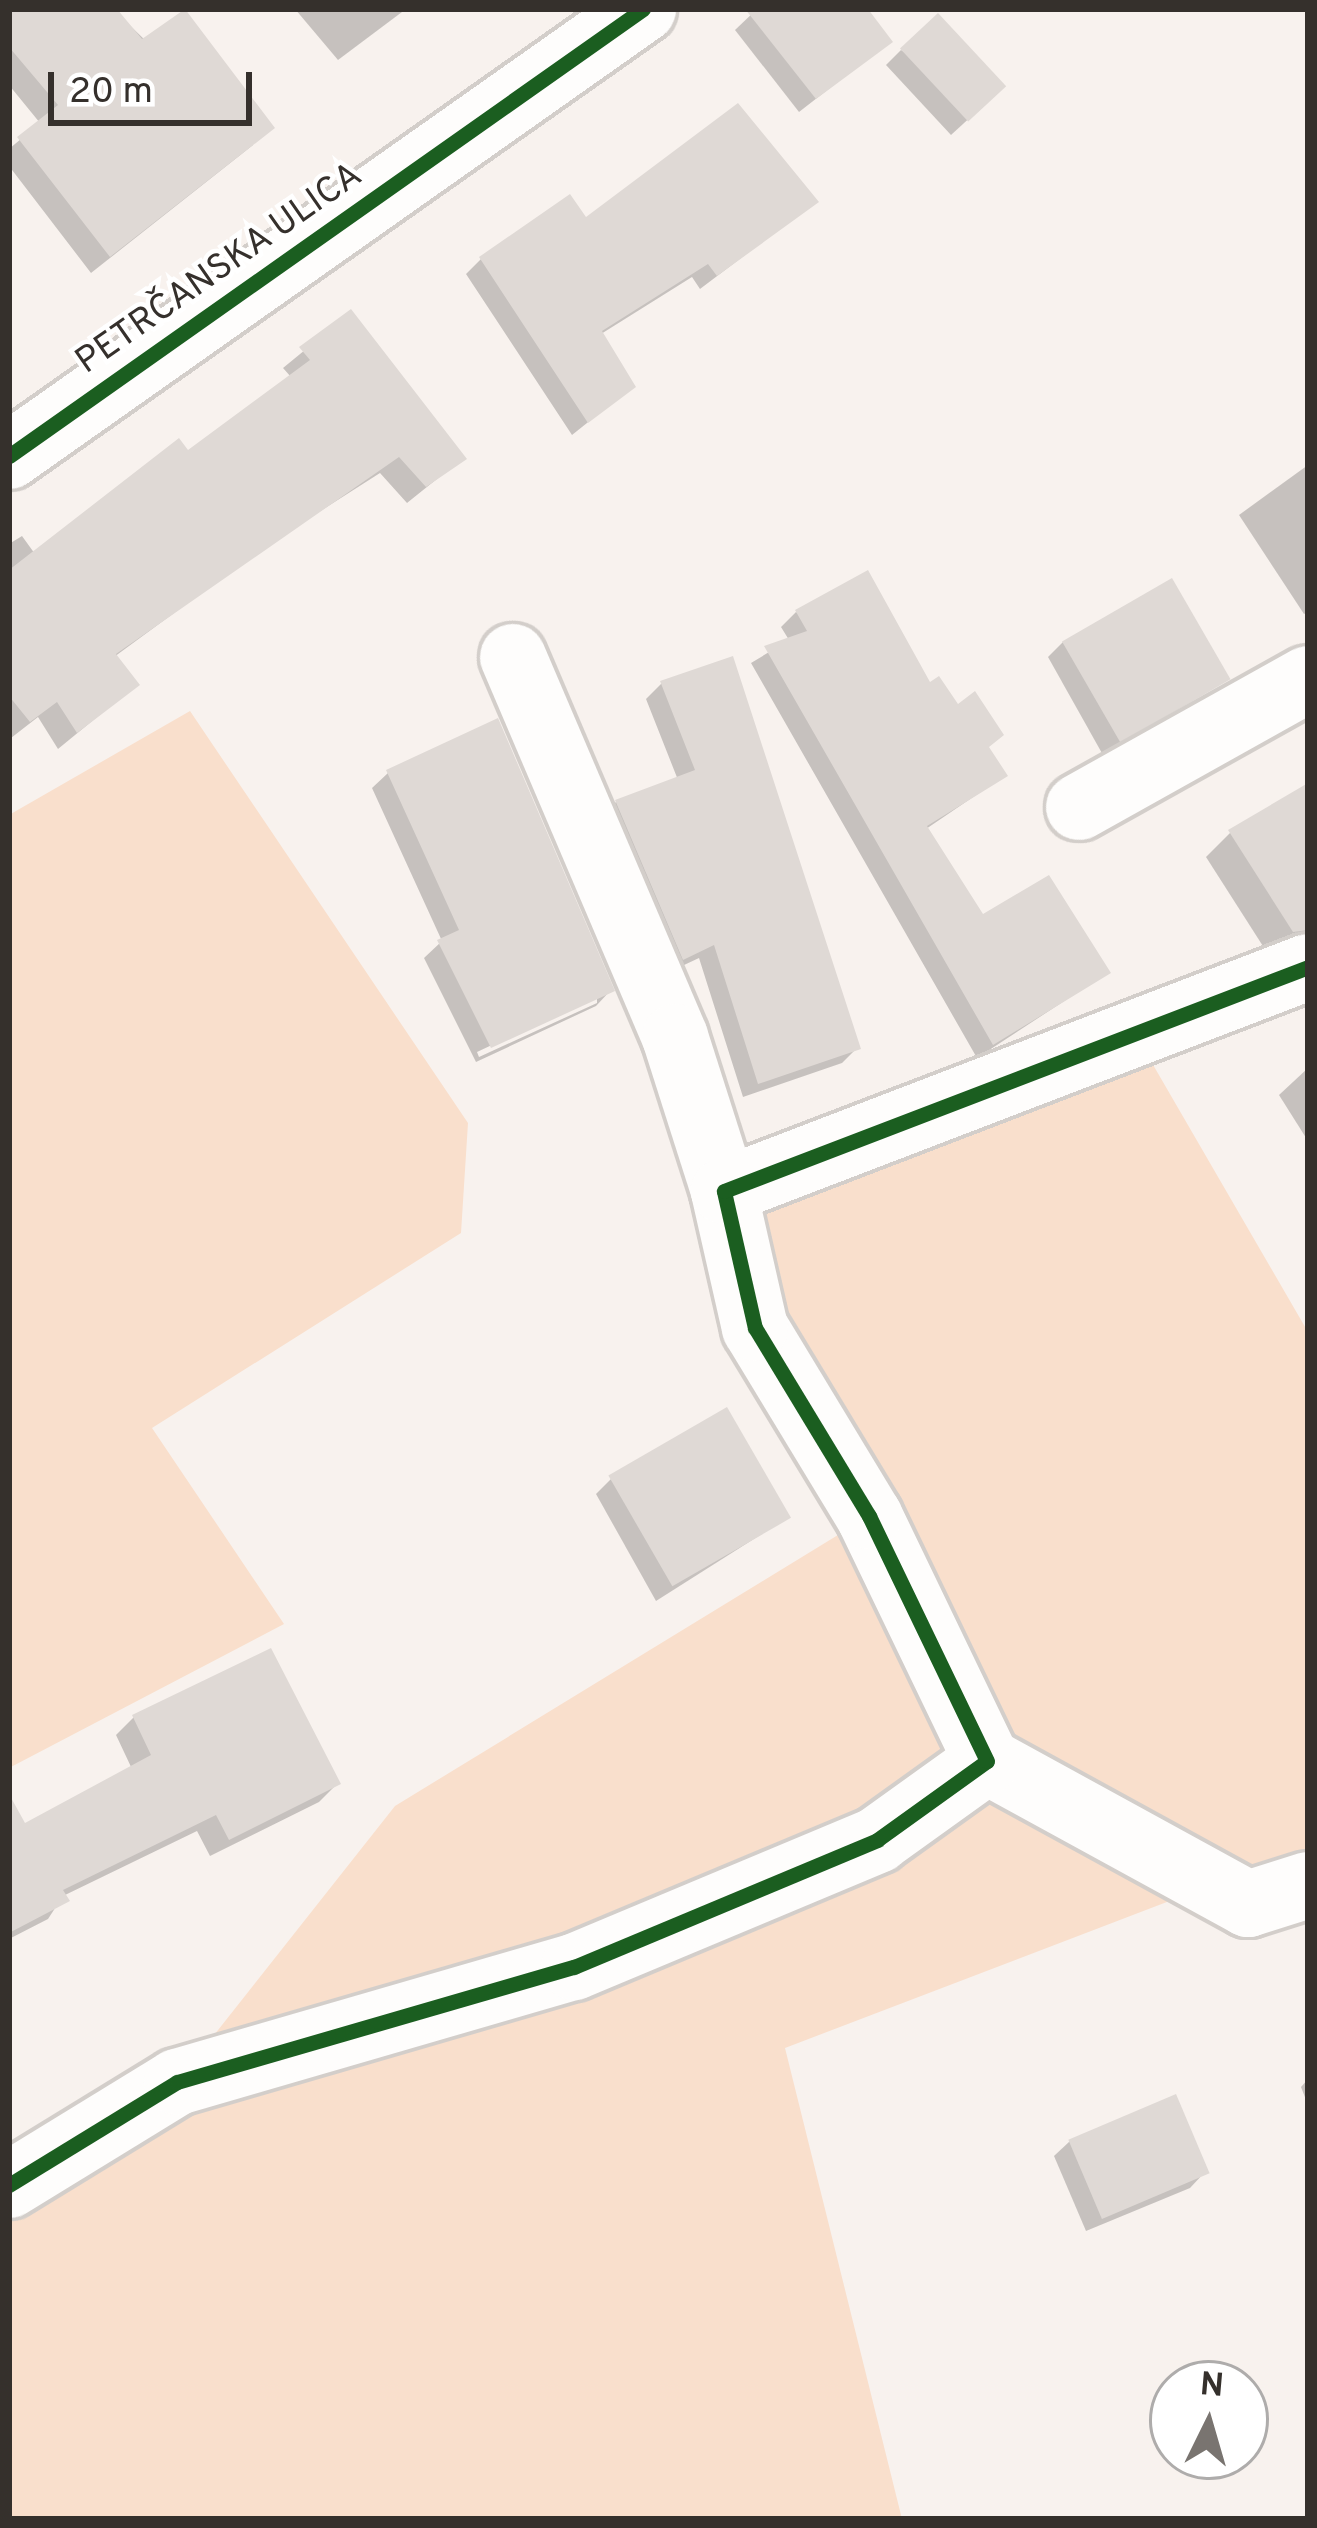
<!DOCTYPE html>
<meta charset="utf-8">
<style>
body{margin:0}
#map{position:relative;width:1317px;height:2528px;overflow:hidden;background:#f8f2ee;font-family:Overpass,sans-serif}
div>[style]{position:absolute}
.green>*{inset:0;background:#f9dfcc}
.shadow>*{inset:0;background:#0003}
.building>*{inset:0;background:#dfd9d5;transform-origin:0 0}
.roads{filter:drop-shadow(3px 0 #d3ceca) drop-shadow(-3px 0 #d3ceca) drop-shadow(0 3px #d3ceca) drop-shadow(0 -3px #d3ceca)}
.street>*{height:66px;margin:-33px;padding:0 33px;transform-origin:33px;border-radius:33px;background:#fefdfc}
.cycleway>*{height:15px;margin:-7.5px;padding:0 7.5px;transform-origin:7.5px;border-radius:7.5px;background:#1b5e20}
span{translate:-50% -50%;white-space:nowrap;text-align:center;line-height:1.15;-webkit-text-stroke:9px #fff;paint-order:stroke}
.street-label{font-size:36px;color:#35302c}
.frame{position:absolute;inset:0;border:12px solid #35302c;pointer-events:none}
.north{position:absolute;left:1149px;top:2360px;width:120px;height:120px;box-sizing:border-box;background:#fff;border:3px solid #aeacab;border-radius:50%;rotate:5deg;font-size:33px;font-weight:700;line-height:48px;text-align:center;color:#35302c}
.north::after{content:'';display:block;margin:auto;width:42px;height:54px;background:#797470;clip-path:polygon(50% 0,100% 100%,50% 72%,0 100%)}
.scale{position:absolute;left:48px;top:72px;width:204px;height:54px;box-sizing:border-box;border:6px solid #35302c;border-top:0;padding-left:15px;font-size:36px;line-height:42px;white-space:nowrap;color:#35302c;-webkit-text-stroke:9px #fff;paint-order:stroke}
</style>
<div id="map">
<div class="green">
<div style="clip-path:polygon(190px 711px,468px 1123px,461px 1233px,152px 1428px,284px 1624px,9px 1768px,9px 815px)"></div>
<div style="clip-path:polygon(1134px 1032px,1308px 1332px,1308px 1848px,785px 2048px,902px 2519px,9px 2519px,9px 2187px,177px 2082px,395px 1806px,869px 1516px,724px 1191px)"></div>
</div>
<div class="shadow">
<div style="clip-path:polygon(9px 9px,113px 9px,253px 145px,91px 273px,9px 166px,9px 149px,40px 123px,9px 85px)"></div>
<div style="clip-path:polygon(295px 9px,406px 9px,338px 60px)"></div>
<div style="clip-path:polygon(757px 9px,864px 9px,889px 42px,799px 112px,735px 30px)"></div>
<div style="clip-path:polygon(901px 50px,987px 102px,951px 135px,886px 65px)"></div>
<div style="clip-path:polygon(815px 202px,700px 289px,692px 277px,601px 334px,632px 387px,572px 435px,466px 274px,481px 259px)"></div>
<div style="clip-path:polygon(350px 313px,463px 458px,407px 503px,380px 473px,264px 547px,114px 657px,136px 685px,58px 749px,38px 717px,11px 738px,9px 544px,22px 536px,35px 554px,188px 454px,291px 377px,283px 368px)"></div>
<div style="clip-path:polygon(1308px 465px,1308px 612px,1304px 614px,1239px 515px)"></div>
<div style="clip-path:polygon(796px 612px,929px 686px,1004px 776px,926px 829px,982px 918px,1107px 973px,977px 1058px,751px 663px,789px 640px,781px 627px)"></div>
<div style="clip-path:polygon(1063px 642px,1227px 678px,1103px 755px,1048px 657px)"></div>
<div style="clip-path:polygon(662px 683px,857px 1048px,842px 1063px,743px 1097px,699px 958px,667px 973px,601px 818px,616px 802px,678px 780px,646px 699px)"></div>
<div style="clip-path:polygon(evenodd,388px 773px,611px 990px,596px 1006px,476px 1062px,424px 958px,442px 941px,372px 788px,388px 773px,597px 996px,597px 1003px,479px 1057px,477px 1052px,597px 996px)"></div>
<div style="clip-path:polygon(1308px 787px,1308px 930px,1268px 954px,1206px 857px,1230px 833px)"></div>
<div style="clip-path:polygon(1308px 1068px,1308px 1141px,1279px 1095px)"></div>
<div style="clip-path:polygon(611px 1479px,787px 1518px,656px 1601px,596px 1494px)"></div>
<div style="clip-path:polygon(134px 1717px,338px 1783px,319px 1802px,210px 1856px,197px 1831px,63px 1896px,48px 1919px,9px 1939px,9px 1800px,24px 1827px,132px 1769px,116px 1735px)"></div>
<div style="clip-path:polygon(1308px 2079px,1308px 2105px,1301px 2087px)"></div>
<div style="clip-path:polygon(1070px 2141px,1205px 2172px,1190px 2188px,1086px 2231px,1054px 2156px)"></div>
</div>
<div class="building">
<div style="clip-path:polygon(9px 9px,117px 9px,142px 39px,185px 9px,275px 128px,110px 257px,17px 137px,58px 105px,9px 47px)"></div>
<div style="clip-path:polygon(745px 9px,868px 9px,893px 42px,816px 99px)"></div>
<div style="left:938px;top:13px;width:100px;height:52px;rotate:47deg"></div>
<div style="clip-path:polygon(738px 103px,819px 202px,717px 276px,708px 264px,602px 331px,636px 387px,588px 423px,479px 257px,570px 194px,586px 217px)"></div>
<div style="clip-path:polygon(351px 309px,467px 459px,426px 487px,399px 457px,116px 654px,140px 685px,77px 733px,57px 702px,30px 722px,9px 696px,9px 570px,179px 438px,188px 450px,310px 360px,299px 347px)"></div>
<div style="clip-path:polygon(868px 570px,930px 682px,939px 676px,958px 704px,975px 691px,1004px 735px,989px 747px,1008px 776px,927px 826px,983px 914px,1049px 875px,1111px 973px,993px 1045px,764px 646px,807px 631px,795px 610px)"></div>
<div style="left:1172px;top:578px;width:117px;height:127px;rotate:60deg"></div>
<div style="clip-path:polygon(733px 656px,861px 1049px,758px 1084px,714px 945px,683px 960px,615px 800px,695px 770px,660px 681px)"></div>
<div style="clip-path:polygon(498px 718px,615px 991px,491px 1048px,437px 940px,459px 930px,386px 770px)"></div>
<div style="clip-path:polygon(1308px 783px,1308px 930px,1293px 932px,1228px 830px)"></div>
<div style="left:727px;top:1407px;width:128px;height:137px;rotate:60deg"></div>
<div style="clip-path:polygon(271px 1648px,341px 1784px,229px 1840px,216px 1815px,63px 1890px,70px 1901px,9px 1933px,9px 1794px,25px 1823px,151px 1755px,132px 1715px)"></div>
<div style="left:1176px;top:2094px;width:86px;height:117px;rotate:67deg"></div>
</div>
<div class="roads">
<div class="street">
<div style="left:9px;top:456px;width:776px;rotate:-35.19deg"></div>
<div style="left:513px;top:657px;width:413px;rotate:66.9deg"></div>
<div style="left:675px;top:1037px;width:162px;rotate:72.3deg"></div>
<div style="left:1079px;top:807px;width:262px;rotate:-29.2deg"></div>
<div style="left:987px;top:1761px;width:298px;rotate:28.7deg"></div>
<div style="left:1248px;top:1904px;width:63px;rotate:-17.6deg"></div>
<div style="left:9px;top:2185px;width:197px;rotate:-31.5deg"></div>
<div style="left:177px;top:2082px;width:413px;rotate:-16.2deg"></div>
<div style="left:574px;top:1967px;width:329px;rotate:-22.7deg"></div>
<div style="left:877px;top:1840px;width:135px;rotate:-35.7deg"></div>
<div style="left:987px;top:1761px;width:272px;rotate:-115.7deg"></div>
<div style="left:869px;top:1516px;width:220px;rotate:-121.2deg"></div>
<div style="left:755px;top:1328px;width:140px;rotate:-102.8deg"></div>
<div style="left:724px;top:1191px;width:625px;rotate:-20.98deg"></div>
</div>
</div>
<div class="cycleway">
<div style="left:9px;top:456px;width:776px;rotate:-35.19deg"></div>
<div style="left:9px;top:2185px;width:197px;rotate:-31.5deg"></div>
<div style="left:177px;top:2082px;width:413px;rotate:-16.2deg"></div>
<div style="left:574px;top:1967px;width:329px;rotate:-22.7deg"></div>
<div style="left:877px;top:1840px;width:135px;rotate:-35.7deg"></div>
<div style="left:987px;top:1761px;width:272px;rotate:-115.7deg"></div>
<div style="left:869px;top:1516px;width:220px;rotate:-121.2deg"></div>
<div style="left:755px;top:1328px;width:140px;rotate:-102.8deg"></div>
<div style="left:724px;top:1191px;width:625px;rotate:-20.98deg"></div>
</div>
<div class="street-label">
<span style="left:220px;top:270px;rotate:-35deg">PETRČANSKA ULICA</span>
</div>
<div class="frame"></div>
<div class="north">N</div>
<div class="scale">20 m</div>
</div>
